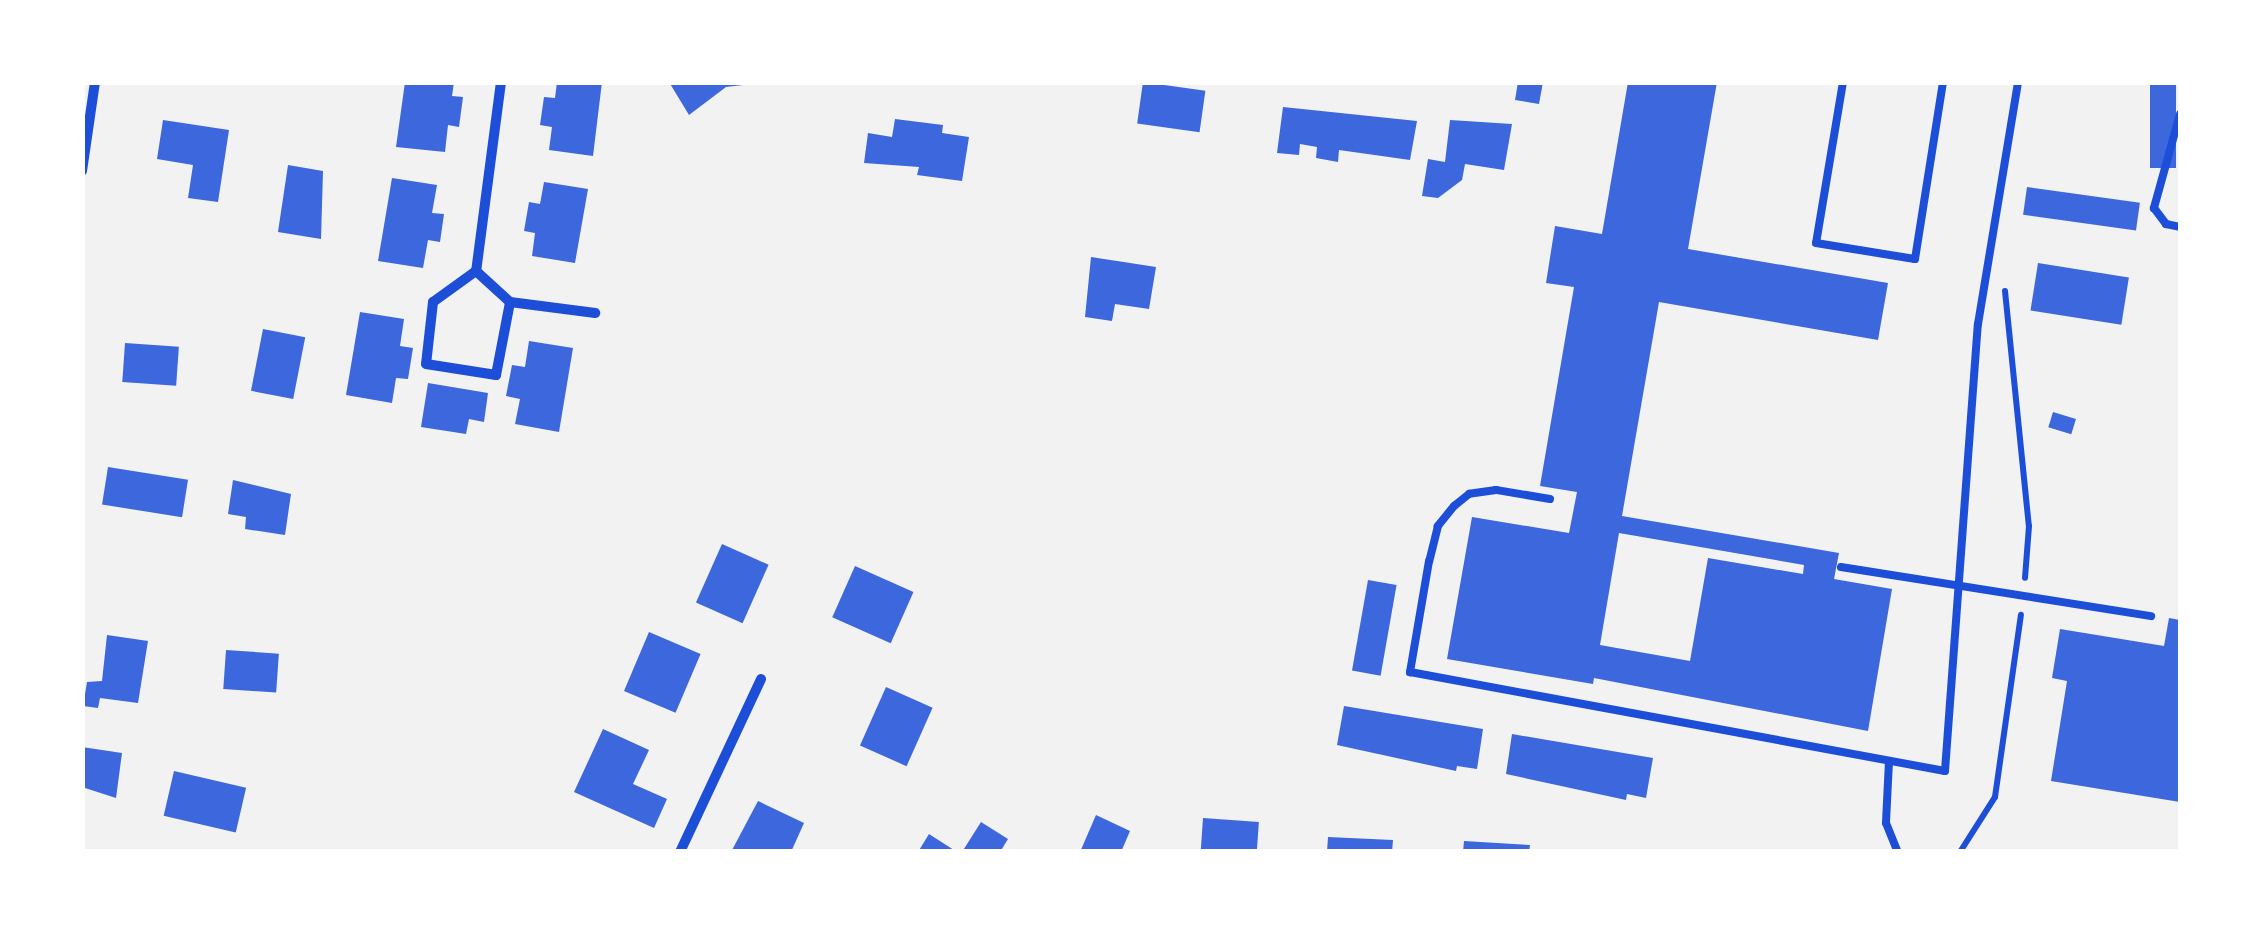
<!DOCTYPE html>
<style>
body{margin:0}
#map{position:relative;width:2263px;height:934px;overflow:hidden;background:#f2f2f2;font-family:Helvetica,sans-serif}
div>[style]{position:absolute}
.building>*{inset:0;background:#3d67dc;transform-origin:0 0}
.path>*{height:6px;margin:-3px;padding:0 3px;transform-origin:3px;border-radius:3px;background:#1d4ed8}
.service>*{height:8px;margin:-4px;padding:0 4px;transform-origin:4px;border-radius:4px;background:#1d4ed8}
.minor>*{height:10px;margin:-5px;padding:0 5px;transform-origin:5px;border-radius:5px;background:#1d4ed8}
span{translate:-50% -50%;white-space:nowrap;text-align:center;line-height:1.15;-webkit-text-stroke:8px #fff;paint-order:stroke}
.frame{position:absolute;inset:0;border:85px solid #fff;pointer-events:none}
</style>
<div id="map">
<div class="building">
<div style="clip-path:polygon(405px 82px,454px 82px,452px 96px,463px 97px,459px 127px,448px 125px,445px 152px,396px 147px)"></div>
<div style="clip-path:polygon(557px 82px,602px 82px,593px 156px,549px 150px,552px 127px,540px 125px,544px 97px,555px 98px)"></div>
<div style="clip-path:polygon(669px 82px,742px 82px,743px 85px,726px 87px,689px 115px)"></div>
<div style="left:1143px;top:82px;width:63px;height:42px;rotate:8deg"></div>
<div style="clip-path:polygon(1518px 82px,1543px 82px,1539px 104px,1515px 100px)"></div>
<div style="clip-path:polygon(evenodd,1628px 82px,1717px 82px,1688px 249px,1888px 283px,1878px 340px,1659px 302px,1622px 516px,1839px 553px,1834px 579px,1892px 589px,1868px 731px,1594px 678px,1593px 684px,1447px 659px,1472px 517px,1569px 533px,1577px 492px,1540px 486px,1574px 287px,1546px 283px,1555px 226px,1602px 234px,1628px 82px,1619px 533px,1804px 565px,1803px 574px,1708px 558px,1690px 661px,1600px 645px,1619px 533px)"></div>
<div style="left:2150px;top:82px;width:26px;height:86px"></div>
<div style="clip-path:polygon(1283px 107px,1417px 121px,1410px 160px,1339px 150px,1338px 162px,1316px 158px,1317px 147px,1300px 144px,1299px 155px,1277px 153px)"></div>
<div style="clip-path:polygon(895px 119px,943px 125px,942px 133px,969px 137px,962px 181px,917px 175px,919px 167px,864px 163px,868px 133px,892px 137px)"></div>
<div style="clip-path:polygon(163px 120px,229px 130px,218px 202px,188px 198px,193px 165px,157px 159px)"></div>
<div style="clip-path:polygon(1450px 120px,1512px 124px,1504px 170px,1465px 164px,1462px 180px,1438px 198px,1422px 196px,1428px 159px,1445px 162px)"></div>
<div style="clip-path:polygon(288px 165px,323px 171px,321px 239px,278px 232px)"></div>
<div style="clip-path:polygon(392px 178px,437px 185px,432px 213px,444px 214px,440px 242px,428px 240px,423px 268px,378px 261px)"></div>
<div style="clip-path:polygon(544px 182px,588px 189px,575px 263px,532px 256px,535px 233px,524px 231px,529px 202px,540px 204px)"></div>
<div style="left:2027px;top:187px;width:114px;height:28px;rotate:8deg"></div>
<div style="clip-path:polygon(1091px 257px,1156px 267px,1149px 309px,1115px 304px,1112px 321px,1085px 317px)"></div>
<div style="left:2038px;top:263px;width:92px;height:48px;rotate:9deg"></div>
<div style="clip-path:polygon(360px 312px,404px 319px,400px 346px,413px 348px,408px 379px,396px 378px,392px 403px,346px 395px)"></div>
<div style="left:263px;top:329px;width:43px;height:63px;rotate:11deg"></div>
<div style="clip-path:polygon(529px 341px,573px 348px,559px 432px,515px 424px,520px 399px,506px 396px,512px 365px,525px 367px)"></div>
<div style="left:125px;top:343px;width:54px;height:39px;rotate:4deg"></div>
<div style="clip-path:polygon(428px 383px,488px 393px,484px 422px,469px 419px,466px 434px,421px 427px)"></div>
<div style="left:2053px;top:412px;width:24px;height:16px;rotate:17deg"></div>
<div style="left:108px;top:467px;width:81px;height:38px;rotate:9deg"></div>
<div style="clip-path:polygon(233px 480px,291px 494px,285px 535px,245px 529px,246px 517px,228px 514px)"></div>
<div style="left:722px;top:544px;width:51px;height:64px;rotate:24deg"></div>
<div style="left:855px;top:566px;width:64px;height:56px;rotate:24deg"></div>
<div style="left:1368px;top:580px;width:29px;height:92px;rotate:10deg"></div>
<div style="clip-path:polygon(2169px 618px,2180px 620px,2180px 802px,2051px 781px,2067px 681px,2052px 678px,2060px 629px,2164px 646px)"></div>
<div style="left:649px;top:632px;width:56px;height:64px;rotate:23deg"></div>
<div style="clip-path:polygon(107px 635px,148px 641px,138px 703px,100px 698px,98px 708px,83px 706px,87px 682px,102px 681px)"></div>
<div style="left:226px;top:650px;width:53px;height:39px;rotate:4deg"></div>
<div style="left:886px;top:687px;width:51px;height:64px;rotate:24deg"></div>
<div style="clip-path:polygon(1344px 706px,1483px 729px,1477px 769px,1457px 766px,1456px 771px,1337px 745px)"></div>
<div style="clip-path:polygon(603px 729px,649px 750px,633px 784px,667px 799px,654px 828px,574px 792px)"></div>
<div style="clip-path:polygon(1512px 734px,1653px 758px,1646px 798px,1627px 794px,1626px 800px,1506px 774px)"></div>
<div style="clip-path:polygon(82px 747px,122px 753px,116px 798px,82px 787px)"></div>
<div style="left:174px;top:771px;width:74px;height:46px;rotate:13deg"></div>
<div style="clip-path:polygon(758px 801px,804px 823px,791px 852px,731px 852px)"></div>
<div style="clip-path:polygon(1096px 815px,1130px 831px,1121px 852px,1080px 852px)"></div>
<div style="left:1203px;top:818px;width:56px;height:34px;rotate:4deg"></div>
<div style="clip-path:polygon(981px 822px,1008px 839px,1000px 852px,962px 852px)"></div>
<div style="clip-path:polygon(929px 834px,957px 852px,918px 852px)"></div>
<div style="clip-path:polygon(1328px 837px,1393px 840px,1392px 852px,1327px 852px)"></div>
<div style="clip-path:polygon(1464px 841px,1530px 845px,1529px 852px,1463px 852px)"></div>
</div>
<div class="path">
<div style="left:2005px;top:291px;width:236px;rotate:84.2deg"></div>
<div style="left:2029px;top:526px;width:52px;rotate:94.4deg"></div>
<div style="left:1960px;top:852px;width:65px;rotate:-57.5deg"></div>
<div style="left:1995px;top:797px;width:184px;rotate:-81.9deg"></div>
</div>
<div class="service">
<div style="left:1843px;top:82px;width:163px;rotate:99.5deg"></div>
<div style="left:1816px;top:243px;width:100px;rotate:9.2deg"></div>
<div style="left:1915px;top:259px;width:179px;rotate:-81deg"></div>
<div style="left:2180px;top:114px;width:98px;rotate:105.5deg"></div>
<div style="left:2154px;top:208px;width:20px;rotate:53deg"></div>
<div style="left:2166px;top:224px;width:14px;rotate:12deg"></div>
<div style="left:1550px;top:499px;width:55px;rotate:-170.5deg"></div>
<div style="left:1496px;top:490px;width:27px;rotate:172deg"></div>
<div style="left:1469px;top:494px;width:19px;rotate:141deg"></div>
<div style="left:1454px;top:506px;width:26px;rotate:129deg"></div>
<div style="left:1438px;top:526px;width:36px;rotate:104deg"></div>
<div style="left:1429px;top:561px;width:113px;rotate:99.7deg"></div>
<div style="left:1410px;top:672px;width:544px;rotate:10.48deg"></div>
<div style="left:1945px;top:771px;width:448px;rotate:-85.8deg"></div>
<div style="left:1978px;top:324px;width:245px;rotate:-80.6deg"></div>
<div style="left:1841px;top:567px;width:314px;rotate:9deg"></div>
<div style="left:1889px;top:761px;width:62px;rotate:92.8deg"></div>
<div style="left:1886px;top:823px;width:31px;rotate:68deg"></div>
</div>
<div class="minor">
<div style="left:501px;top:82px;width:191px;rotate:97.5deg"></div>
<div style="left:476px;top:271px;width:53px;rotate:144.2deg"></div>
<div style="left:433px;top:302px;width:62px;rotate:96.4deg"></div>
<div style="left:426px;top:364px;width:71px;rotate:8.9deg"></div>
<div style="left:496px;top:375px;width:74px;rotate:-79.1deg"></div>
<div style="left:510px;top:302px;width:86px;rotate:7.4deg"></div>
<div style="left:82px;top:171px;width:90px;rotate:-81.7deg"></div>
<div style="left:476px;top:271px;width:46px;rotate:42.4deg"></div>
<div style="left:680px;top:852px;width:191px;rotate:-64.9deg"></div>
</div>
<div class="frame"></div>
</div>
